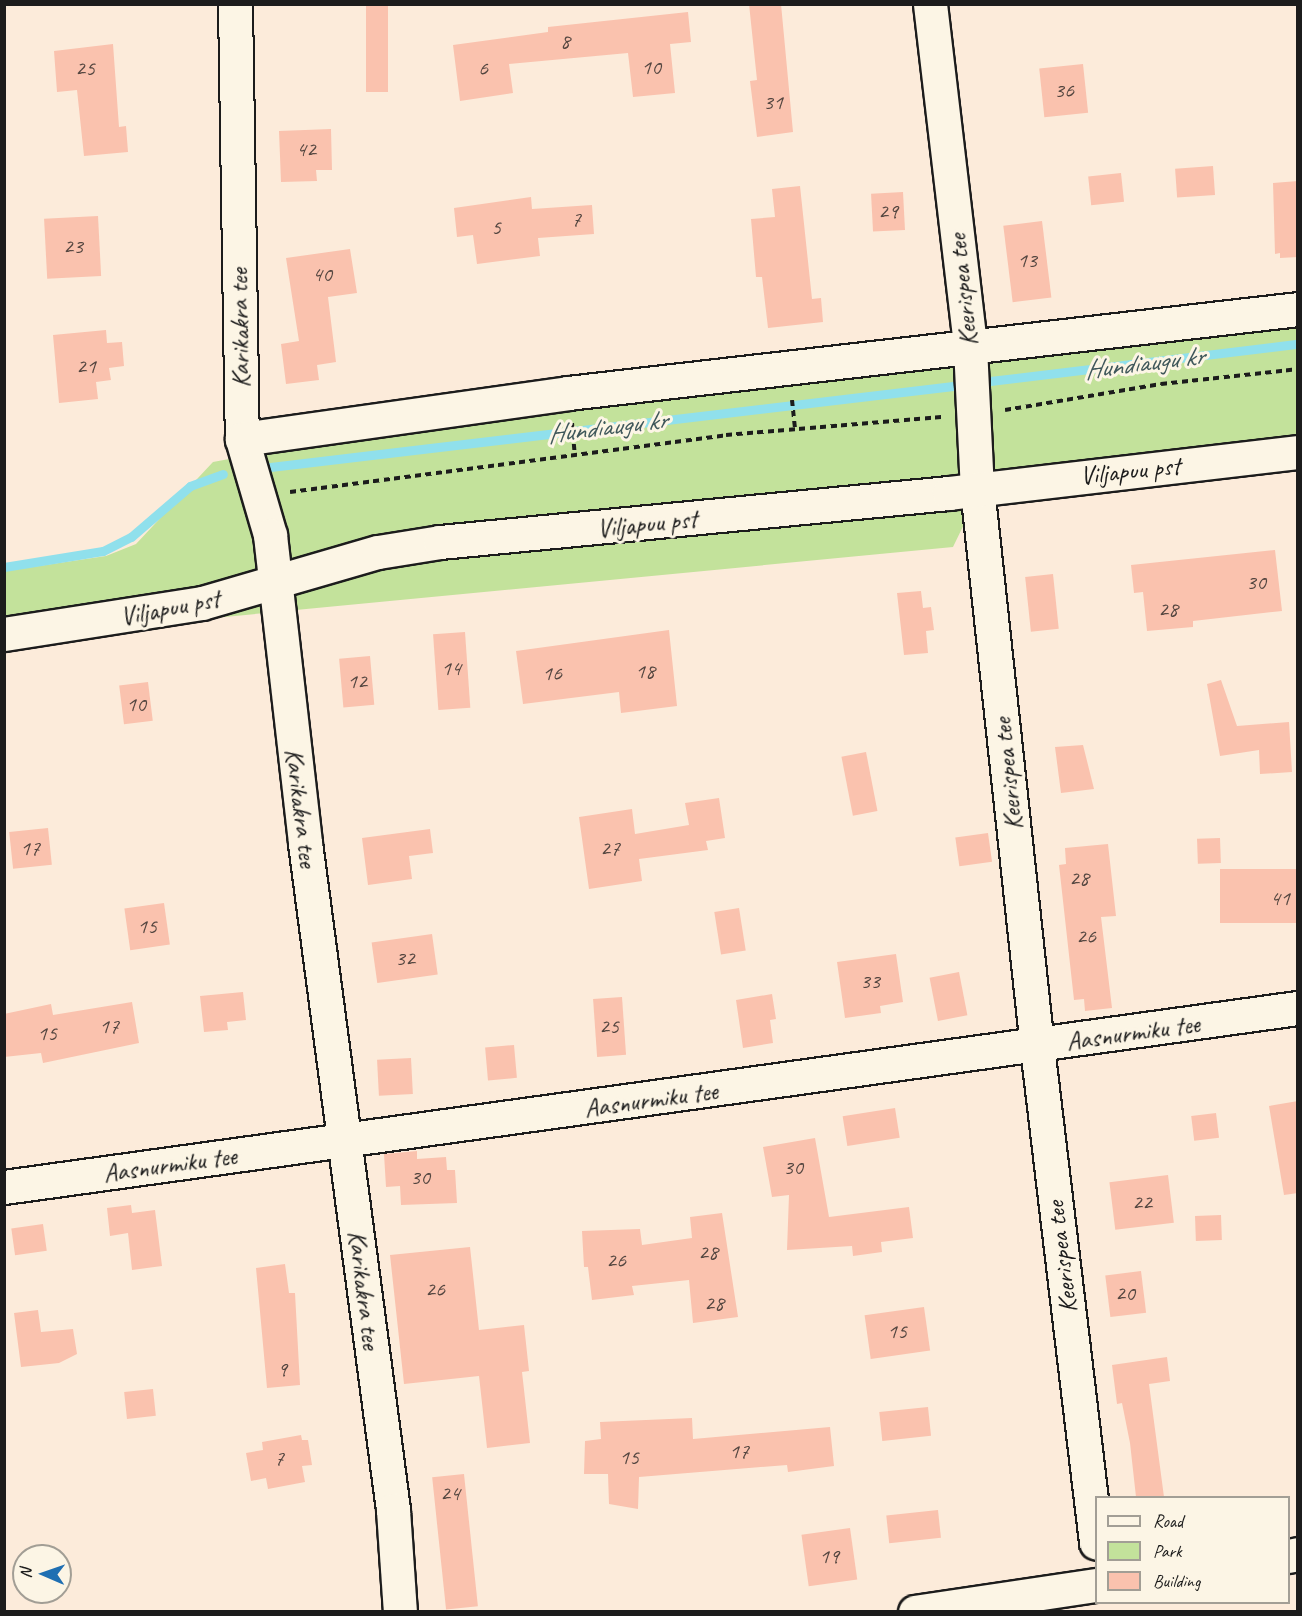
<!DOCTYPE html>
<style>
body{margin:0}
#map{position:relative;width:1302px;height:1616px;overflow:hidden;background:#fcebda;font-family:Caveat,sans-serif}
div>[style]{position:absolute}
.green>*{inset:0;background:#c3e29b}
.stream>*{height:9px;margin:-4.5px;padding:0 4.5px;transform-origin:4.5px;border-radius:4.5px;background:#90e0ec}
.building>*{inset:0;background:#fac2ae;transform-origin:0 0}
.path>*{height:4px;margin-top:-2px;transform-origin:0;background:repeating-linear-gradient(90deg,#1c1c1c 0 6px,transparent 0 10.5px)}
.roads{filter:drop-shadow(2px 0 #1c1c1c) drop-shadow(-2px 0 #1c1c1c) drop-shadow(0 2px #1c1c1c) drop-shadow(0 -2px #1c1c1c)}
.minor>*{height:33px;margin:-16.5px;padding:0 16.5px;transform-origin:16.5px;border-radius:16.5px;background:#fcf5e5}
span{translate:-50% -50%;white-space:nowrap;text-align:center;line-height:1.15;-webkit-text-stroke:6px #fcf5e5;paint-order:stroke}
.number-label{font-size:22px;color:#544640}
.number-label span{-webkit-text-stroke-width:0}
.street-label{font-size:26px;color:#1c1c1c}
.water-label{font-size:27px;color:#3f575a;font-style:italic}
.frame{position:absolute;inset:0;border:6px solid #1c1c1c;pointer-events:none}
.legend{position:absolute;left:1095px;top:1496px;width:195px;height:108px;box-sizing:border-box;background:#fcf5e5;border:2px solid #a29e95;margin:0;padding:8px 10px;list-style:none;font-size:18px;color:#1c1c1c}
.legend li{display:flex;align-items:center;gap:12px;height:30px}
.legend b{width:30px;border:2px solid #a29e95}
.north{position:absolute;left:12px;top:1544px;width:60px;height:60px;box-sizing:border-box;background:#fcf5e5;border:2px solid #a29e95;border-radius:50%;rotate:272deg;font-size:16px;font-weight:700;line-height:24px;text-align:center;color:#1c1c1c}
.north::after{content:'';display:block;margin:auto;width:21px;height:27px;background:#1f6fb2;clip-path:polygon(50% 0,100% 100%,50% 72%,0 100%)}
</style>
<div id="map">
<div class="green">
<div style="clip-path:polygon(1297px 318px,1297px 448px,986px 479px,953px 547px,5px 638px,5px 571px,106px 556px,136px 544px,213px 462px,516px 405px)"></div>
</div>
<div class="stream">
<div style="left:990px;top:381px;width:310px;rotate:-6.9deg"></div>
<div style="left:262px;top:468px;width:696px;rotate:-6.77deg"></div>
<div style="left:4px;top:567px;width:100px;rotate:-9.2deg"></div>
<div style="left:103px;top:551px;width:31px;rotate:-27deg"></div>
<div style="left:131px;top:537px;width:78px;rotate:-40.8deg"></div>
<div style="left:190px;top:486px;width:35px;rotate:-20deg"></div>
</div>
<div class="building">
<div style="left:366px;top:4px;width:22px;height:88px"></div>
<div style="clip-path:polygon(749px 4px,781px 4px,793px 132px,757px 137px,750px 81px,757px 80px)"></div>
<div style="clip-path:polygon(688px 12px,691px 42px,670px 44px,675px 93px,633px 97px,628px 53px,509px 64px,513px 93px,460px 101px,453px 45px,548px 32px,548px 27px)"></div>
<div style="clip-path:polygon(113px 44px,119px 127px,126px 126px,128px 152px,84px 156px,77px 90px,57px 92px,54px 51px)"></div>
<div style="left:1083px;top:64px;width:49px;height:44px;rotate:84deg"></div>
<div style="clip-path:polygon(331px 129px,332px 170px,316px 170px,317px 181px,281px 182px,279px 131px)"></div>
<div style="left:1213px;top:166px;width:29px;height:38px;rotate:86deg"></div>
<div style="left:1121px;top:173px;width:29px;height:33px;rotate:84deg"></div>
<div style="clip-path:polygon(1298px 181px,1298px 257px,1280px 258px,1280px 253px,1275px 254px,1273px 183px)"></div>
<div style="clip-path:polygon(800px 186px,812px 299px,821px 298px,823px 322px,768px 328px,762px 277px,756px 277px,751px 219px,775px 217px,772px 189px)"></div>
<div style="left:903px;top:192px;width:38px;height:32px;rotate:87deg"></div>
<div style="clip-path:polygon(531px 197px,532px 209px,592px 205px,594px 234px,538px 238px,540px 256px,477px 264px,473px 235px,457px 237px,454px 208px)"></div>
<div style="left:98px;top:216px;width:60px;height:54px;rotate:87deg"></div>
<div style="left:1042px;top:221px;width:77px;height:39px;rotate:83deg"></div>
<div style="clip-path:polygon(350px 249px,357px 293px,328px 297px,336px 362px,317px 365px,319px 380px,286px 384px,281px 344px,299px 341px,286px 258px)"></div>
<div style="clip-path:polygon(106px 330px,107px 343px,122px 342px,124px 366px,109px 368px,111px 380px,96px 382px,98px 399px,59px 403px,53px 335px)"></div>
<div style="clip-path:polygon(1275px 550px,1282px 611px,1193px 621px,1193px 627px,1147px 631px,1143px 592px,1134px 593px,1131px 565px)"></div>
<div style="left:1053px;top:574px;width:55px;height:28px;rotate:84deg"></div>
<div style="clip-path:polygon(921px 591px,923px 608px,931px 607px,934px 630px,926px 631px,928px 653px,904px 655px,897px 593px)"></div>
<div style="clip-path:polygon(669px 630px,677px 706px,621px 713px,619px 692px,523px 704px,516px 651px)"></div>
<div style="left:465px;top:632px;width:76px;height:32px;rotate:86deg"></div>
<div style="left:370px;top:656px;width:49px;height:31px;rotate:85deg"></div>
<div style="clip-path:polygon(1221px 680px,1237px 726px,1289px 722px,1292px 772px,1260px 774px,1259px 750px,1220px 756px,1207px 684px)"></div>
<div style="left:148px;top:682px;width:39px;height:29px;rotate:83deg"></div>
<div style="clip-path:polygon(1083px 745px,1094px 789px,1061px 793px,1055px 747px)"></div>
<div style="left:866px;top:752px;width:60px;height:25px;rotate:79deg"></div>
<div style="clip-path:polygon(719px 798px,725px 838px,706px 841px,708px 850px,639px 859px,642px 881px,589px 889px,579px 817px,632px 809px,635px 834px,689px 825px,685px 803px)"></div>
<div style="left:48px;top:828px;width:37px;height:39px;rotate:84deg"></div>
<div style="clip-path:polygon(430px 829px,433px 853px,409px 856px,412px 879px,368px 885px,362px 838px)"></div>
<div style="left:988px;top:833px;width:29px;height:33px;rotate:82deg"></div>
<div style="left:1220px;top:838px;width:25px;height:23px;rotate:88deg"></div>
<div style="clip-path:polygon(1108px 844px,1116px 916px,1101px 917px,1112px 1008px,1085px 1011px,1084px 999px,1074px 1000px,1059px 865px,1066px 864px,1065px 848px)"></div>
<div style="left:1298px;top:869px;width:54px;height:78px;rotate:90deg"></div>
<div style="left:164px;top:903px;width:42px;height:40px;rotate:82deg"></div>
<div style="left:739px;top:908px;width:43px;height:25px;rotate:81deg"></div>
<div style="left:432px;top:934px;width:41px;height:61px;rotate:82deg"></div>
<div style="clip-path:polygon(896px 954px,903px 1002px,880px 1006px,881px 1013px,845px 1018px,837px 962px)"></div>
<div style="left:959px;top:972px;width:44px;height:30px;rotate:79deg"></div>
<div style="clip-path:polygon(243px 992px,246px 1020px,227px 1022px,228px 1030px,204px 1032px,200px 996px)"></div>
<div style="clip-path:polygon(772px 994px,776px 1019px,770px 1020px,773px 1043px,743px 1048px,736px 1000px)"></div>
<div style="left:622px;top:997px;width:58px;height:29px;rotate:86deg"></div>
<div style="clip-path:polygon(132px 1002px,139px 1043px,43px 1063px,41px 1053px,4px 1057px,4px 1014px,51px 1004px,53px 1015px)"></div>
<div style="left:514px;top:1045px;width:33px;height:29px;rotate:85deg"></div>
<div style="left:411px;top:1058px;width:36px;height:34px;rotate:87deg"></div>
<div style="clip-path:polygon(1298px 1101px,1298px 1193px,1284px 1195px,1269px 1106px)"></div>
<div style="left:895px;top:1108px;width:30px;height:53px;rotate:81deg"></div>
<div style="left:1216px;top:1113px;width:25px;height:25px;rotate:83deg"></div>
<div style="clip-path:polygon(815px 1138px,829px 1217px,909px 1207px,913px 1238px,881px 1242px,882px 1252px,853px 1256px,852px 1246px,787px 1250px,789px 1195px,772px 1197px,763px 1147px)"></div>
<div style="clip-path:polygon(417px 1151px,417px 1159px,446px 1157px,447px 1170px,455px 1170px,457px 1203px,401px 1205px,400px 1186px,386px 1187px,384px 1154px)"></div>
<div style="left:1168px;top:1175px;width:48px;height:59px;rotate:83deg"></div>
<div style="clip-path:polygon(131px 1205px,132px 1213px,155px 1210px,162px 1266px,132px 1270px,128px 1233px,110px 1236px,107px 1208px)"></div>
<div style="clip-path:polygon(722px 1213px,738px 1317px,693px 1323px,689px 1280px,632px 1286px,634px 1295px,592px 1300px,588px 1267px,584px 1267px,582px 1231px,640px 1229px,642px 1245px,692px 1238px,690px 1217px)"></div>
<div style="left:1221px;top:1215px;width:25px;height:26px;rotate:88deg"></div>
<div style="left:43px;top:1224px;width:27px;height:32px;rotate:82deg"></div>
<div style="clip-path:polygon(470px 1247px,479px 1330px,524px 1325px,529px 1371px,522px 1372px,530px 1443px,487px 1448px,479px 1376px,404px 1384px,390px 1255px)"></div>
<div style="clip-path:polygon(285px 1264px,289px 1293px,295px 1293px,300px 1385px,267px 1388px,256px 1268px)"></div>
<div style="left:1141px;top:1271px;width:42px;height:36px;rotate:83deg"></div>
<div style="left:924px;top:1307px;width:44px;height:60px;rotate:82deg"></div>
<div style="clip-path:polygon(38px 1310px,41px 1332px,73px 1329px,77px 1354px,59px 1363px,21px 1367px,14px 1313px)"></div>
<div style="clip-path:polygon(1167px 1357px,1170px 1381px,1149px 1384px,1164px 1497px,1136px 1497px,1130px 1443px,1122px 1403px,1117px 1404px,1112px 1365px)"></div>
<div style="left:153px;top:1389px;width:27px;height:29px;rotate:84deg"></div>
<div style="left:928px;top:1407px;width:29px;height:49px;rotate:84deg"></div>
<div style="clip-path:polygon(692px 1418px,693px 1439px,830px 1427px,834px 1466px,788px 1472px,787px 1465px,639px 1477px,638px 1509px,609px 1504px,608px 1474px,584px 1474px,585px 1441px,601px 1439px,600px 1422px)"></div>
<div style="clip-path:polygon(301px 1435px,302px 1440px,308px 1440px,312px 1465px,302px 1466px,305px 1482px,268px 1489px,266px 1478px,251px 1481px,246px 1453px,263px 1450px,262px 1442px)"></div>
<div style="left:464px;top:1474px;width:133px;height:32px;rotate:84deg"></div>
<div style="left:938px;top:1510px;width:28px;height:52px;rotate:84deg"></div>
<div style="left:850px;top:1528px;width:52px;height:49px;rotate:82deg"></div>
</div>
<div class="path">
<div style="left:792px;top:400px;width:29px;rotate:84deg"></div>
<div style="left:1005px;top:410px;width:158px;rotate:-9.5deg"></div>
<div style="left:1161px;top:384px;width:138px;rotate:-6.2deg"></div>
<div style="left:572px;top:423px;width:32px;rotate:85deg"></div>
<div style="left:290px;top:492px;width:440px;rotate:-7.4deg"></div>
<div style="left:726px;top:435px;width:216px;rotate:-4.8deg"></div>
</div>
<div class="roads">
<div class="minor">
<div style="left:235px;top:4px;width:435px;rotate:89.1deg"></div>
<div style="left:242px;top:439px;width:100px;rotate:73.7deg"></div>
<div style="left:270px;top:535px;width:310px;rotate:83.5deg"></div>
<div style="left:305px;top:843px;width:673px;rotate:82.48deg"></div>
<div style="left:393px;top:1510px;width:102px;rotate:86.1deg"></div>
<div style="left:930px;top:4px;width:345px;rotate:83.3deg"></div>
<div style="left:970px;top:347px;width:141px;rotate:87.2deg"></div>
<div style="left:977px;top:488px;width:562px;rotate:83.87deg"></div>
<div style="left:1037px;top:1047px;width:499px;rotate:83.2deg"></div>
<div style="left:242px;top:439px;width:329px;rotate:-8deg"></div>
<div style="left:568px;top:393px;width:735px;rotate:-6.56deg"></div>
<div style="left:4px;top:634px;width:200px;rotate:-8.9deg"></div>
<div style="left:202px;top:603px;width:183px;rotate:-16.2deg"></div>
<div style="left:378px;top:552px;width:63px;rotate:-9.2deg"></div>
<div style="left:440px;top:542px;width:511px;rotate:-5.5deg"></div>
<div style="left:949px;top:493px;width:351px;rotate:-6.7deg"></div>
<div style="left:4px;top:1187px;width:1306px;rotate:-7.88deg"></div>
<div style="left:1288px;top:1556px;width:10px;rotate:-11deg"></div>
<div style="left:915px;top:1612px;width:183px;rotate:-8.5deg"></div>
</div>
</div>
<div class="number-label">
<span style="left:565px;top:42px">8</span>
<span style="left:651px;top:68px">10</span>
<span style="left:85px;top:69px">25</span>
<span style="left:483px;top:69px">6</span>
<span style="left:1064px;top:91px">36</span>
<span style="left:773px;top:103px">31</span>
<span style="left:306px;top:150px">42</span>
<span style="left:888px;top:212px">29</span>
<span style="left:576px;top:220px">7</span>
<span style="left:496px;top:228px">5</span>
<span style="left:73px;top:247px">23</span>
<span style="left:1027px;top:261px">13</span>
<span style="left:322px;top:275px">40</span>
<span style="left:86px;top:367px">21</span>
<span style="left:1256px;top:583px">30</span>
<span style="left:1168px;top:610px">28</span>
<span style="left:451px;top:669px">14</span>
<span style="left:645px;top:672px">18</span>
<span style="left:552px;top:674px">16</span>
<span style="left:357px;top:682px">12</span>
<span style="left:136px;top:705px">10</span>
<span style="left:30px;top:849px">17</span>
<span style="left:610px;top:849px">27</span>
<span style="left:1079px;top:879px">28</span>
<span style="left:1280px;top:899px">41</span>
<span style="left:147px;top:927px">15</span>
<span style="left:1086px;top:937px">26</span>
<span style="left:405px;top:959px">32</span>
<span style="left:870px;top:982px">33</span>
<span style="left:109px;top:1027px">17</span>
<span style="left:609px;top:1027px">25</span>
<span style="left:47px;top:1034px">15</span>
<span style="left:793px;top:1168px">30</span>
<span style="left:420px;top:1178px">30</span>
<span style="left:1142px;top:1203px">22</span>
<span style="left:708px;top:1253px">28</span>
<span style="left:616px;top:1261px">26</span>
<span style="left:435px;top:1290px">26</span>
<span style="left:1125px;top:1294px">20</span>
<span style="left:714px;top:1304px">28</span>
<span style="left:897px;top:1332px">15</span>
<span style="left:282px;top:1370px">9</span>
<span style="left:739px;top:1452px">17</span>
<span style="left:629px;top:1458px">15</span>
<span style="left:279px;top:1459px">7</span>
<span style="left:450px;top:1494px">24</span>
<span style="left:829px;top:1557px">19</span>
</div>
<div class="street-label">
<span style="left:963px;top:290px;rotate:-96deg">Keerispea tee</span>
<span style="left:240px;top:328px;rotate:-91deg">Karikakra tee</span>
<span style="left:1130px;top:471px;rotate:-6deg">Viljapuu pst</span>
<span style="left:647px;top:524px;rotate:-6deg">Viljapuu pst</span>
<span style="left:170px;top:608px;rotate:-11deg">Viljapuu pst</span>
<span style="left:1008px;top:774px;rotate:-96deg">Keerispea tee</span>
<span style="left:301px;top:808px;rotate:83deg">Karikakra tee</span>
<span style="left:1133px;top:1033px;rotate:-8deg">Aasnurmiku tee</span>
<span style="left:651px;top:1100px;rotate:-8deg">Aasnurmiku tee</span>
<span style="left:170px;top:1165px;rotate:-8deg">Aasnurmiku tee</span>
<span style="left:1062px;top:1257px;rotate:-97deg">Keerispea tee</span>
<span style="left:364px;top:1290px;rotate:83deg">Karikakra tee</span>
</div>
<div class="water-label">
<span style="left:1144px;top:363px;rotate:-7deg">Hundiaugu kr</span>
<span style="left:607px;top:427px;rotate:-7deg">Hundiaugu kr</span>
</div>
<div class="frame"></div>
<ul class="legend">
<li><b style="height:8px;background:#fcf5e5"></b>Road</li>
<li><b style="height:16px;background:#c3e29b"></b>Park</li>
<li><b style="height:16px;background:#fac2ae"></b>Building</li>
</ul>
<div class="north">N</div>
</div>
